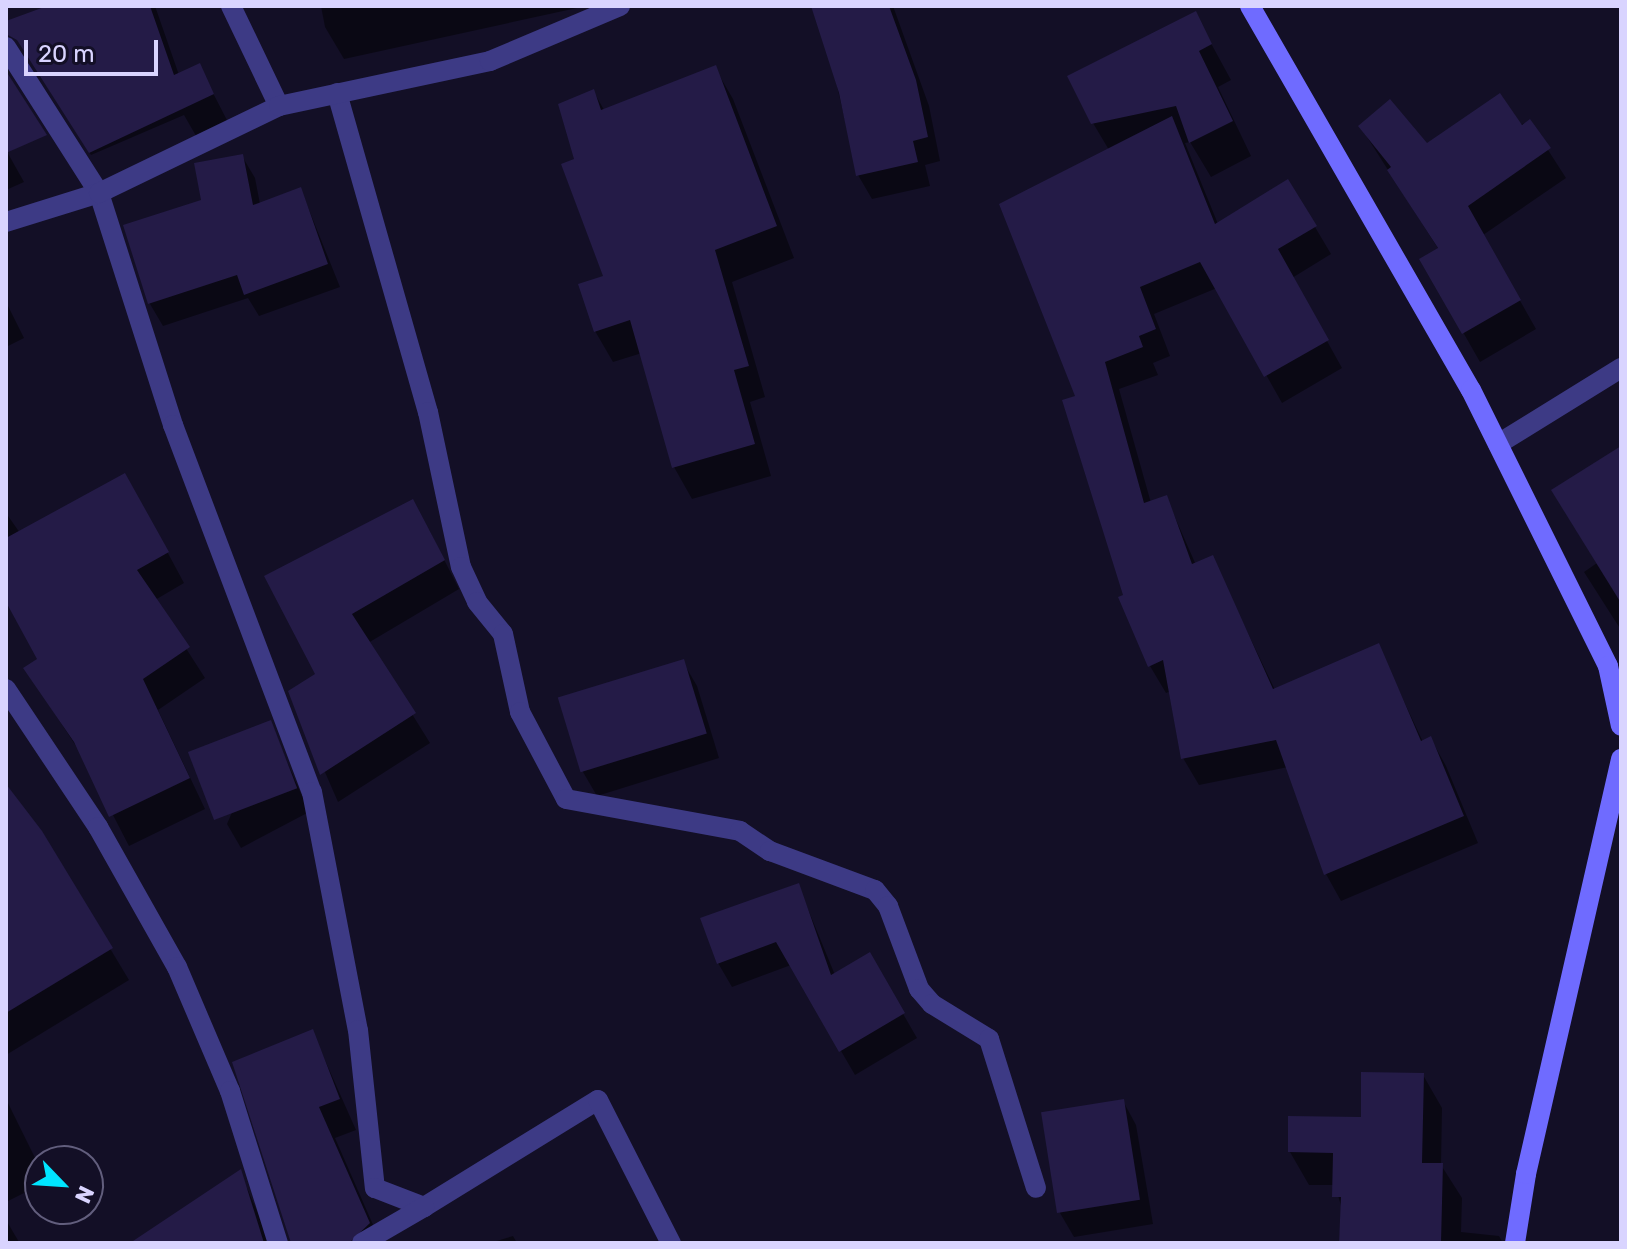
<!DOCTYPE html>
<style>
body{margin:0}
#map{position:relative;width:1627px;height:1249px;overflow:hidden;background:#130f26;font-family:Rubik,sans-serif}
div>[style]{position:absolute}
.shadow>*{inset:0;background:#0007}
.building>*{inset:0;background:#241b47;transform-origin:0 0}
.street>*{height:20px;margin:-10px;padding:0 10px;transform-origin:10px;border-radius:10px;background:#3d3a85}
.secondary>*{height:20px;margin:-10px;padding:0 10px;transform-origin:10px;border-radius:10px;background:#6f6bff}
span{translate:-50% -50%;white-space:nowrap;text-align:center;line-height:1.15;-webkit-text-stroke:6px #130f26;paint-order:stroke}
.frame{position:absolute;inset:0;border:8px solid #d9d4ff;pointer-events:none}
.north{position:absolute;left:24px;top:1145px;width:80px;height:80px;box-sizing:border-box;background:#130f26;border:2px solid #625e7d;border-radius:50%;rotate:115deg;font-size:22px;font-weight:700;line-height:32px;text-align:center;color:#d9d4ff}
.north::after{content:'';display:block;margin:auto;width:28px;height:36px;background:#00e5ff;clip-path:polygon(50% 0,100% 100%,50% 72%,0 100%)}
.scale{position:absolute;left:24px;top:40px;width:134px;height:36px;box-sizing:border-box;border:4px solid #d9d4ff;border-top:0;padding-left:10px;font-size:24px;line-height:28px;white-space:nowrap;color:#d9d4ff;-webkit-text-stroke:6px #130f26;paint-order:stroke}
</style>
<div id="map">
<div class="shadow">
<div style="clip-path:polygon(53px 6px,155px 6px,179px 75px,199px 66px,230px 126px,199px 141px,184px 115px,91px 155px,28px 53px)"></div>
<div style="clip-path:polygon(321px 6px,586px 6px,344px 59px,325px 27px)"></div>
<div style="clip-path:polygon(818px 6px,893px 6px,929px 106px,940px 161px,925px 165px,930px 186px,872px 199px,858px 175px)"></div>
<div style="clip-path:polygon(1195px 14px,1231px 80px,1218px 87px,1251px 156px,1211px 177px,1190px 142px,1185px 143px,1218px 224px,1315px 227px,1331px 254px,1292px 278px,1342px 368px,1282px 403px,1217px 288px,1154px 314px,1170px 356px,1153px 363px,1158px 375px,1119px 389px,1151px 503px,1166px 497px,1196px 565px,1212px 558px,1275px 690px,1378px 646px,1423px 742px,1431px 739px,1446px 766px,1478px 843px,1341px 901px,1326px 874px,1288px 767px,1199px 785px,1183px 758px,1171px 691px,1166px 693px,1150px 666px,1125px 596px,1078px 398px,1109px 150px,1093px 123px)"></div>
<div style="clip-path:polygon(715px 68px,733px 99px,794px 258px,732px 282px,765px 397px,750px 402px,771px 476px,692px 499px,674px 467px,642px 353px,613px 362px,595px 331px,606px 277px,577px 160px,594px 92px,604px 110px)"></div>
<div style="clip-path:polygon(1530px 122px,1566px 178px,1483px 235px,1536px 329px,1480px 362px,1422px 260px,1439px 250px,1360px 126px,1426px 146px)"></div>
<div style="clip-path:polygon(6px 150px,24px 182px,6px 190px)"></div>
<div style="clip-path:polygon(242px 156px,255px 178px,260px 204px,301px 190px,340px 287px,259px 316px,248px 298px,163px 326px,150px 304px,125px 226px,204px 201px)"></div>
<div style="clip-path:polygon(6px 302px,24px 338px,6px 347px)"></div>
<div style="clip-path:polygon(1621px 448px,1621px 630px,1584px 572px,1597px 563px)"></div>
<div style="clip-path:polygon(142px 505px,184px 583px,155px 600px,205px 678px,158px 710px,205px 809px,129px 846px,83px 757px,26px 669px,39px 660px,6px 598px,6px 513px,20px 533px)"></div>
<div style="clip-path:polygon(429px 530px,459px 589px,368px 643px,430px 743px,338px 802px,290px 692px,318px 674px,267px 576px)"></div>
<div style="clip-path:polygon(683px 662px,697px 686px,719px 758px,597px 796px,583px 772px,560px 699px)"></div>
<div style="clip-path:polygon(270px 723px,309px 812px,241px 848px,227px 824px)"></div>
<div style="clip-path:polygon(6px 788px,40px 832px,129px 980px,6px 1055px)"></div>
<div style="clip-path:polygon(798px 885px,835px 975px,869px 955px,917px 1038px,855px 1075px,791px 965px,732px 987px,718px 963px)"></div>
<div style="clip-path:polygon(312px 1031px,356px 1130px,335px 1138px,381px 1243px,296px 1243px)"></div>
<div style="clip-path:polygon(1423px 1075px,1442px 1108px,1441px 1165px,1462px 1198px,1461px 1232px,1499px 1236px,1503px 1243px,1339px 1243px,1342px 1209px,1335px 1185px,1309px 1185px,1290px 1152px,1363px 1119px)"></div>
<div style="clip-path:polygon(6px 1099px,40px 1168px,40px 1185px,6px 1202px)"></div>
<div style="clip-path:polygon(1123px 1101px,1136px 1125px,1153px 1224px,1074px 1237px,1060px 1213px)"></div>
<div style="clip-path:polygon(240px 1172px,271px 1243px,134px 1243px)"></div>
<div style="clip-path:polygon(6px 1220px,19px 1242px,18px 1243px,6px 1243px)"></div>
<div style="clip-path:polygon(513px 1236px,517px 1243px,490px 1243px)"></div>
</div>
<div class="building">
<div style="clip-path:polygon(47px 6px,150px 6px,174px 75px,200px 63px,214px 94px,89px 153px,17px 40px,6px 34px,6px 21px)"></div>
<div style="clip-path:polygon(811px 6px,889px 6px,916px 80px,928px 137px,913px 141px,918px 162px,856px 176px,839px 93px)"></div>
<div style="clip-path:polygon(1196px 11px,1212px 44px,1199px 51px,1233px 121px,1189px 143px,1176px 106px,1091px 124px,1067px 76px)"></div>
<div style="clip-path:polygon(716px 65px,777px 226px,715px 250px,749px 366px,734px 370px,755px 444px,672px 468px,630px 320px,594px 332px,578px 284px,603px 276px,561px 164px,574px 159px,558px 104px,594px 89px,601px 110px)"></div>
<div style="clip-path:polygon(6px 71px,47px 135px,6px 153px)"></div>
<div style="clip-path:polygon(1500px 93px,1522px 125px,1530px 119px,1551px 148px,1468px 206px,1521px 300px,1462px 334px,1419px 259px,1438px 248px,1387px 170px,1391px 167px,1358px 126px,1390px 99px,1427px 143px)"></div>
<div style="clip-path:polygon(1172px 116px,1215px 224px,1288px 179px,1317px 226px,1278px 249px,1329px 340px,1264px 377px,1200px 262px,1140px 287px,1156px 329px,1139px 336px,1143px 347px,1105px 362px,1144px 503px,1167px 495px,1192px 564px,1213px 555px,1273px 689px,1379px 643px,1421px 741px,1431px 736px,1464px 816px,1324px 875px,1276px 740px,1181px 759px,1163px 660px,1148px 667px,1118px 597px,1123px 595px,1062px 400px,1075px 396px,999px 204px)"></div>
<div style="clip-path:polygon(243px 154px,253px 205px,301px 187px,328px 264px,244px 295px,237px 275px,148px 304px,123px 225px,201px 200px,194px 163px)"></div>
<div style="clip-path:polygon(1621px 446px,1621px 603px,1551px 490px)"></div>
<div style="clip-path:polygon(125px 473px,169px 552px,137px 570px,190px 647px,143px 679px,190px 778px,109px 817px,74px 742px,23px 668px,37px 659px,6px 602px,6px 538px)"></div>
<div style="clip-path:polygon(413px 499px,445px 560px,352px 614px,416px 713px,320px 775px,288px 691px,315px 674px,264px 576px)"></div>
<div style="left:684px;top:659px;width:78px;height:132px;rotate:73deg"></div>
<div style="left:271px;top:720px;width:73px;height:89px;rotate:69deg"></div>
<div style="clip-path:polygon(6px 784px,42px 831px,113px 948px,6px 1013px)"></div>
<div style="clip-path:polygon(799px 883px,831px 975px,870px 952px,905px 1013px,839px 1052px,776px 942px,717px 964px,700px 918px)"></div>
<div style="clip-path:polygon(313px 1029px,340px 1099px,319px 1107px,370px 1223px,349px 1243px,291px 1243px,232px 1062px)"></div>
<div style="clip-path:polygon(1361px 1072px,1424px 1073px,1422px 1163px,1443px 1163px,1441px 1243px,1339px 1243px,1341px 1197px,1332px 1197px,1333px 1153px,1288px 1152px,1288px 1116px,1361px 1117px)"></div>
<div style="left:1124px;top:1099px;width:102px;height:84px;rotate:81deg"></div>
<div style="clip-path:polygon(241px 1169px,264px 1243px,130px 1243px)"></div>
</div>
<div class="street">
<div style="left:231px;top:6px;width:111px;rotate:64.4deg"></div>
<div style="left:6px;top:47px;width:173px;rotate:57.5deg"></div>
<div style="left:99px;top:193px;width:244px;rotate:72.3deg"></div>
<div style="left:173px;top:425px;width:392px;rotate:69.3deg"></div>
<div style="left:312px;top:792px;width:242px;rotate:79.1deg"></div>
<div style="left:358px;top:1030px;width:159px;rotate:83.9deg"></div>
<div style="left:375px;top:1188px;width:53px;rotate:21.2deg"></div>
<div style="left:424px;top:1207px;width:204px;rotate:-31.6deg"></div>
<div style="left:598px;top:1100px;width:161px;rotate:63deg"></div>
<div style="left:337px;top:93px;width:332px;rotate:74.1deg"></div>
<div style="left:428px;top:412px;width:158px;rotate:78deg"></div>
<div style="left:461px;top:567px;width:38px;rotate:65deg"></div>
<div style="left:477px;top:602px;width:41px;rotate:50.9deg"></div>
<div style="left:503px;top:634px;width:80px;rotate:77.7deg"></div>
<div style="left:520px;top:712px;width:98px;rotate:62.1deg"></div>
<div style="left:566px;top:799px;width:177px;rotate:10.4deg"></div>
<div style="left:740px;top:831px;width:36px;rotate:34deg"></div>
<div style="left:770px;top:851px;width:112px;rotate:20.4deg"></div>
<div style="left:875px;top:890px;width:21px;rotate:51deg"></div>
<div style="left:888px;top:906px;width:89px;rotate:69.5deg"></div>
<div style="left:919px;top:989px;width:20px;rotate:49deg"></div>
<div style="left:932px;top:1004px;width:67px;rotate:31.6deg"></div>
<div style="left:989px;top:1039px;width:156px;rotate:72.5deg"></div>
<div style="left:6px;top:222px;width:97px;rotate:-17.3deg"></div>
<div style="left:99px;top:193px;width:200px;rotate:-25.8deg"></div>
<div style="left:279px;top:106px;width:216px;rotate:-12deg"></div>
<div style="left:490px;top:61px;width:141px;rotate:-22.9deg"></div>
<div style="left:1498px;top:444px;width:145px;rotate:-31.7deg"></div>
<div style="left:6px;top:689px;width:166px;rotate:56.3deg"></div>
<div style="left:98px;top:827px;width:161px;rotate:60.6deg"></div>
<div style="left:177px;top:967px;width:135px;rotate:66.9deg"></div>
<div style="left:230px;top:1091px;width:159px;rotate:72.5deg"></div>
<div style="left:362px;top:1243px;width:72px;rotate:-30.1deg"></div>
</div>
<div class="secondary">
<div style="left:1250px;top:6px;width:443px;rotate:60.1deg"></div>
<div style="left:1471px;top:390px;width:308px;rotate:63.6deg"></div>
<div style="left:1608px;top:666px;width:61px;rotate:77.8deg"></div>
<div style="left:1515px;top:1243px;width:70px;rotate:-80.9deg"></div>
<div style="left:1526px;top:1174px;width:426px;rotate:-77.1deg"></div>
</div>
<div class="frame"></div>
<div class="north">N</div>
<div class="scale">20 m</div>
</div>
